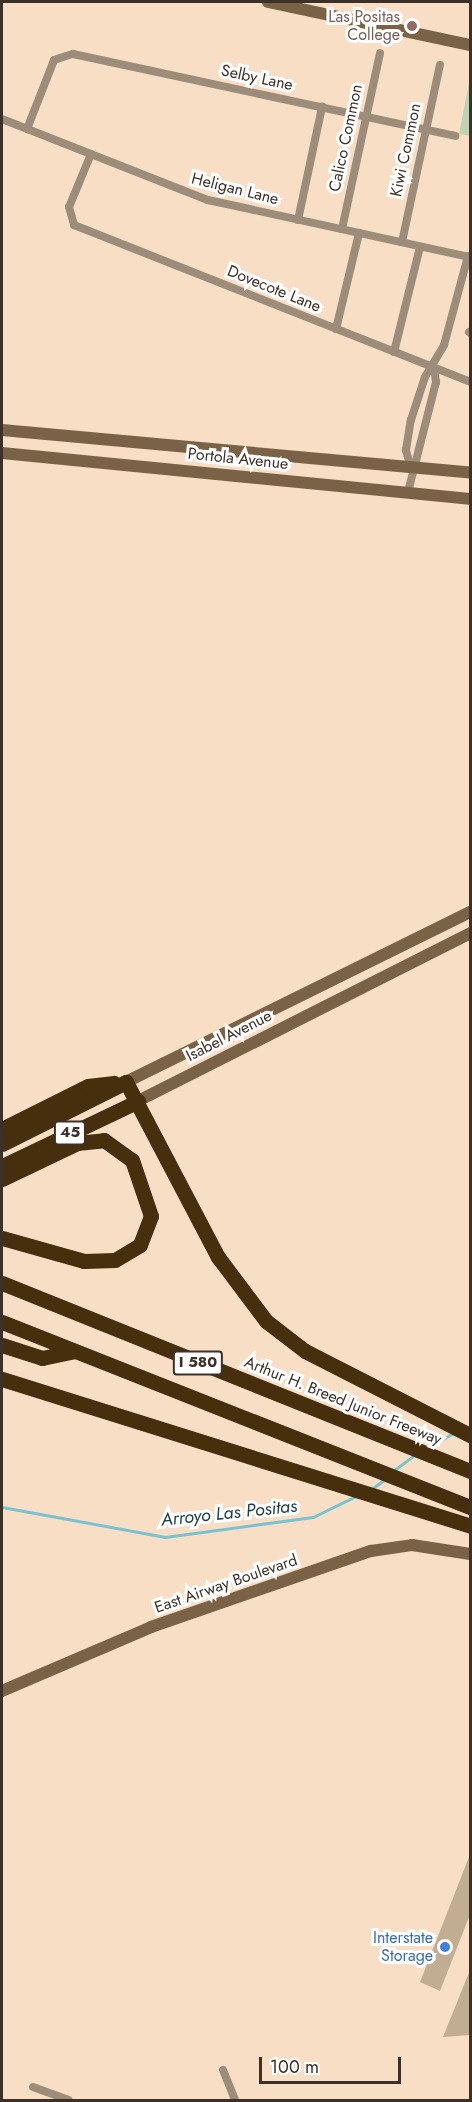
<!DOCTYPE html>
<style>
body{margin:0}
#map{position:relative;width:472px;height:2102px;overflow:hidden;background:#f9dec6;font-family:Jost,sans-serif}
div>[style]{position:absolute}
.green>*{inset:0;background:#bdd3b1}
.stream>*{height:3px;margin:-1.5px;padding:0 1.5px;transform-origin:1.5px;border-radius:1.5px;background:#79c2d0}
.building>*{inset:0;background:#c0ad92}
.street>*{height:8px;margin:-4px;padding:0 4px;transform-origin:4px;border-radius:4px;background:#9d8c79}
.secondary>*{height:12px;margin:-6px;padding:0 6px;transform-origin:6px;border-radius:6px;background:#7a6247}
.highway>*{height:15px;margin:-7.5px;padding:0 7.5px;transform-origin:7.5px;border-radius:7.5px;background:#472e0c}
.dots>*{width:16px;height:16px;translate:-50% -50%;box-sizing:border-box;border:3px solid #fff;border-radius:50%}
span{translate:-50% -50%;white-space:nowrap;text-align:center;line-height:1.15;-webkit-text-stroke:6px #fff;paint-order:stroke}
.shield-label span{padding:2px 4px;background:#fff;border:2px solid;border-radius:4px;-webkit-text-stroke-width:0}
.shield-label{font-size:15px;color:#3b3128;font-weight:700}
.education-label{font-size:16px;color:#785e54}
.right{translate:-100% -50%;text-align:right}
.street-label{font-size:16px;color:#3b3128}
.shop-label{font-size:16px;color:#366cbe}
.water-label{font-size:18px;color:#1e4148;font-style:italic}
.frame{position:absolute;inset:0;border:3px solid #3b3128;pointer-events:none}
.scale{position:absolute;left:259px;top:2057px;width:142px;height:27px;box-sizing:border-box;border:3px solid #3b3128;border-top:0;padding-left:8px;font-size:18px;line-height:21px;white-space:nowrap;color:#3b3128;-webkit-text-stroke:4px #fff;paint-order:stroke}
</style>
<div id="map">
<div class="green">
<div style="clip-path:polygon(470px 78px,470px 136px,459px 134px)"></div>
</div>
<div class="stream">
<div style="left:428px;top:1447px;width:29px;rotate:-29deg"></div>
<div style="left:393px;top:1471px;width:26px;rotate:-37deg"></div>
<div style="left:370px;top:1490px;width:17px;rotate:-36deg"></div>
<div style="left:2px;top:1507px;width:166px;rotate:10.4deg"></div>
<div style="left:165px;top:1537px;width:149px;rotate:-7.7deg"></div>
<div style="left:313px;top:1517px;width:48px;rotate:-26deg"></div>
</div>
<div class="building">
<div style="clip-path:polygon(471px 1852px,471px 1912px,440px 1991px,420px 1982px)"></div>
<div style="clip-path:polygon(470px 1970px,471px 2035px,443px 2037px)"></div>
</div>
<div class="street">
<div style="left:2px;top:119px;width:221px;rotate:21.5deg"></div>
<div style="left:208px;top:200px;width:268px;rotate:12.3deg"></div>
<div style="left:27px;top:129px;width:74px;rotate:-68.6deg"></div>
<div style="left:54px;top:60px;width:20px;rotate:-18deg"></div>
<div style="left:73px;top:54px;width:391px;rotate:12.1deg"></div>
<div style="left:91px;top:154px;width:57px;rotate:112.5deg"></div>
<div style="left:69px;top:207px;width:19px;rotate:74deg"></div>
<div style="left:74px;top:225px;width:426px;rotate:21.6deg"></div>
<div style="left:298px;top:220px;width:116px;rotate:-78deg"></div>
<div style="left:342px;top:229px;width:180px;rotate:-77.8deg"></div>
<div style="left:402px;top:242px;width:181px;rotate:-77.9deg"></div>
<div style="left:336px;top:329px;width:99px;rotate:-76.5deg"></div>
<div style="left:469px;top:332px;width:1px;rotate:45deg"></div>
<div style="left:394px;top:352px;width:108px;rotate:-76.1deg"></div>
<div style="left:411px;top:468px;width:19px;rotate:-106deg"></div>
<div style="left:406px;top:450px;width:30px;rotate:-81deg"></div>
<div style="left:411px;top:420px;width:45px;rotate:-72deg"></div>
<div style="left:425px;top:377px;width:37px;rotate:-59deg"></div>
<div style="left:444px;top:345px;width:92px;rotate:-74.9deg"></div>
<div style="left:408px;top:492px;width:114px;rotate:-75.7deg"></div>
<div style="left:436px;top:382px;width:14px;rotate:-98deg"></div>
<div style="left:223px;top:2070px;width:32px;rotate:68deg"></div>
<div style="left:33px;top:2087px;width:38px;rotate:20deg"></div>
</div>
<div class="secondary">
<div style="left:268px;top:2px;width:207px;rotate:12deg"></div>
<div style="left:2px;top:430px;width:470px;rotate:5.2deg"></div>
<div style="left:2px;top:453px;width:470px;rotate:5.6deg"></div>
<div style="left:126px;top:1082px;width:384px;rotate:-26.3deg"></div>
<div style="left:138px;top:1101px;width:372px;rotate:-26.8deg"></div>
<div style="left:2px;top:1691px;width:162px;rotate:-23.2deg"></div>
<div style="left:151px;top:1627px;width:233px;rotate:-19.1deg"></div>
<div style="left:371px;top:1551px;width:41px;rotate:-8.3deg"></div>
<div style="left:412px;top:1545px;width:59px;rotate:8.8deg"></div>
</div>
<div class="highway">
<div style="left:126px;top:1082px;width:198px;rotate:62.3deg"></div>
<div style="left:218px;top:1257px;width:80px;rotate:53.1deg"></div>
<div style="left:266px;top:1321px;width:49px;rotate:37.6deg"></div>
<div style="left:305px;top:1351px;width:185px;rotate:27deg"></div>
<div style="left:2px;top:1129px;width:96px;rotate:-26.6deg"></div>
<div style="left:88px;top:1086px;width:26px;rotate:-7deg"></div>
<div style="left:2px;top:1144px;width:139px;rotate:-26.6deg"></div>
<div style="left:2px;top:1166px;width:151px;rotate:-25.5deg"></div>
<div style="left:2px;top:1179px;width:83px;rotate:-25.6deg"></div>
<div style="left:77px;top:1143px;width:27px;rotate:-6deg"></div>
<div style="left:104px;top:1140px;width:34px;rotate:36deg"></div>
<div style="left:132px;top:1160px;width:59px;rotate:71.3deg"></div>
<div style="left:151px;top:1216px;width:31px;rotate:111deg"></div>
<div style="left:140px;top:1245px;width:29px;rotate:149deg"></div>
<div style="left:115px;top:1260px;width:31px;rotate:178deg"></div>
<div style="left:84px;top:1261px;width:85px;rotate:-164.3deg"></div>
<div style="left:2px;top:1283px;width:504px;rotate:21.89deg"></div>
<div style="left:2px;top:1322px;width:503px;rotate:21.57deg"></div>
<div style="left:2px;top:1345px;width:42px;rotate:18deg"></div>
<div style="left:42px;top:1358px;width:33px;rotate:-12deg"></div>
<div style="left:2px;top:1379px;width:491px;rotate:17.4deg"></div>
</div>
<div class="dots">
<div style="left:412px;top:26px;background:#8d6e63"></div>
<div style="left:445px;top:1947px;background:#3f7fe0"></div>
</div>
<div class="shield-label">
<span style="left:70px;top:1133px">45</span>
<span style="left:198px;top:1363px">I 580</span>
</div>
<div class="education-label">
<span class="right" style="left:400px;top:26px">Las Positas<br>College</span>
</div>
<div class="street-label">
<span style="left:257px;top:78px;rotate:12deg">Selby Lane</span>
<span style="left:346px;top:138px;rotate:-78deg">Calico Common</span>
<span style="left:406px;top:150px;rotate:-78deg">Kiwi Common</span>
<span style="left:235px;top:189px;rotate:14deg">Heligan Lane</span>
<span style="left:274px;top:289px;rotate:22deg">Dovecote Lane</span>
<span style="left:238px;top:459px;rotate:6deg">Portola Avenue</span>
<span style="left:229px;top:1036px;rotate:-27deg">Isabel Avenue</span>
<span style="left:343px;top:1401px;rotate:22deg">Arthur H. Breed Junior Freeway</span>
<span style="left:226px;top:1584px;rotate:-19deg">East Airway Boulevard</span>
</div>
<div class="shop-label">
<span class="right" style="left:433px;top:1947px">Interstate<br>Storage</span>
</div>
<div class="water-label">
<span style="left:229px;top:1513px;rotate:-6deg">Arroyo Las Positas</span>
</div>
<div class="frame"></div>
<div class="scale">100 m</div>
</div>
